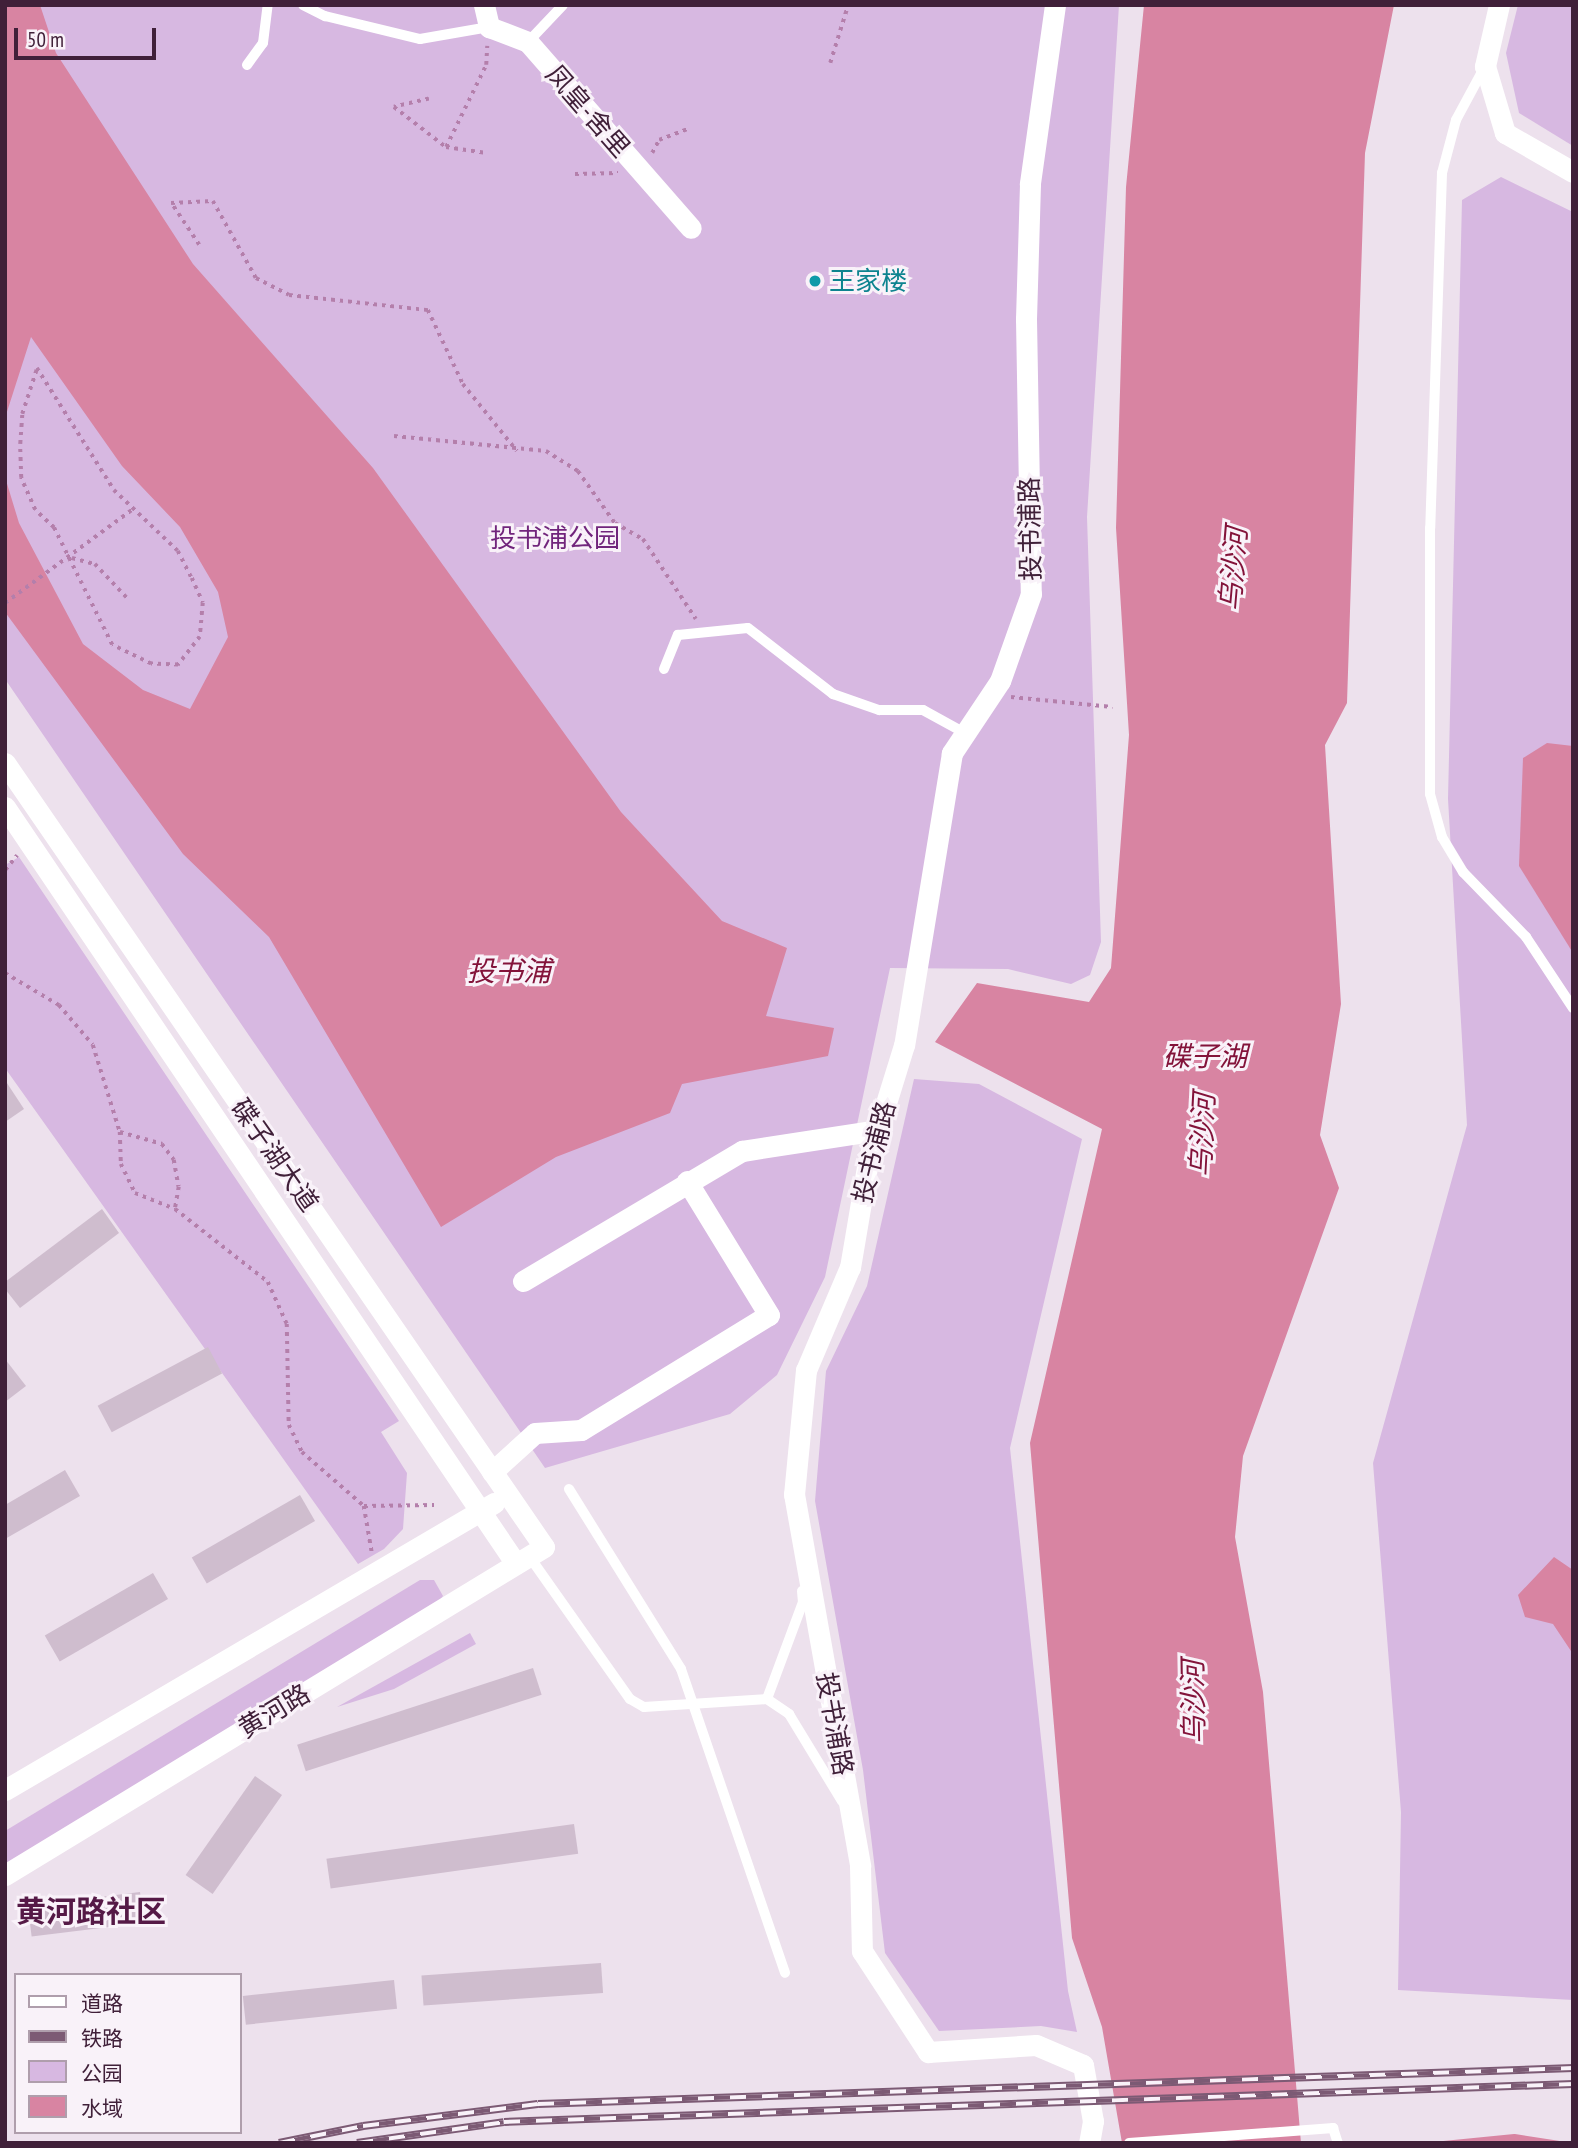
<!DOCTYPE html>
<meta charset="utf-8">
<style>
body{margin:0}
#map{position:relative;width:1578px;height:2148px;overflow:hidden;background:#ede1ed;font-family:"PT Sans Narrow","Noto Sans SC",sans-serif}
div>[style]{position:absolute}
.green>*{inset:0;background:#d7b8e1}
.water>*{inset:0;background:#d884a2}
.building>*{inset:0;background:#cfbdce;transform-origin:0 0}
.path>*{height:3.5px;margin-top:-1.75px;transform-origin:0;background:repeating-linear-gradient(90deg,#b47fab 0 3.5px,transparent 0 8.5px)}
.lane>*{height:10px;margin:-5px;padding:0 5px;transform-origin:5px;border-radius:5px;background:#fff}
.street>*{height:21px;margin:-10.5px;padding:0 10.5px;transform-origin:10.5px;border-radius:10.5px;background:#fff}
.secondary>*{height:21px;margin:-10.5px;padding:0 10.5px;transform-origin:10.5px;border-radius:10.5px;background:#fff}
.rail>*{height:8px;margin-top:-4px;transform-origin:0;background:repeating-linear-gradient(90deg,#f9f2f9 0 16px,#7c5a74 0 32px);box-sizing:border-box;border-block:2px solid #7c5a74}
.dots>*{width:19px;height:19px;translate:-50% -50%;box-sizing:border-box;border:4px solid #f9f2f9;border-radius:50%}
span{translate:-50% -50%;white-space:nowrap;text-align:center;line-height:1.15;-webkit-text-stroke:6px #f9f2f9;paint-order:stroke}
.street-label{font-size:26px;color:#402039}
.culture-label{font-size:26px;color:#0d838f}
.left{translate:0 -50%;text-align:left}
.park-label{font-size:26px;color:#71257c}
.water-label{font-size:28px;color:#83133a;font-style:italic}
.quarter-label{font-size:30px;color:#551946;font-weight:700}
.frame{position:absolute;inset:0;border:7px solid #402039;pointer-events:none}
.legend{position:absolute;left:14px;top:1973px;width:228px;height:161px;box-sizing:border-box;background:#f9f2f9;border:2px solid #af9eac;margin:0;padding:9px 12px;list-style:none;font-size:21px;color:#402039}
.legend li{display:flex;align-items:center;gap:14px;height:35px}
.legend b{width:35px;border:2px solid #af9eac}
.scale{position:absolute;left:14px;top:28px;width:142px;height:32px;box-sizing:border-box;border:4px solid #402039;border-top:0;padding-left:9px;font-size:21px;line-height:24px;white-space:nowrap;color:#402039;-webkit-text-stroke:5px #f9f2f9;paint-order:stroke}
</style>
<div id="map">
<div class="green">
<div style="clip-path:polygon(5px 5px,1119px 5px,1087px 517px,1101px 942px,1090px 975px,1071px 984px,1008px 969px,890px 968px,825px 1277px,777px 1375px,730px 1414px,545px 1468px,5px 679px)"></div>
<div style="clip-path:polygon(1518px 5px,1573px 5px,1573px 146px,1519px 113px,1506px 53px)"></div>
<div style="clip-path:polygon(1501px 177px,1573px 212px,1573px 2000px,1398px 1990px,1401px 1812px,1373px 1463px,1467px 1125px,1448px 799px,1462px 200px)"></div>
<div style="clip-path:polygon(19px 857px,399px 1421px,381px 1432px,407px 1473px,403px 1529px,384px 1549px,358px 1564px,5px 1068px,5px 865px)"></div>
<div style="clip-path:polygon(914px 1079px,979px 1084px,1082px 1139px,1010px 1448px,1068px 1991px,1077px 2032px,1041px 2026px,939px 2031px,885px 1953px,863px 1770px,815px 1501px,826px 1371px,867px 1286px)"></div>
<div style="clip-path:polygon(420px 1580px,434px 1580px,443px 1596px,436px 1605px,5px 1866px,5px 1831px)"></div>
<div style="clip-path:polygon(470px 1633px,476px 1644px,394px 1689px,337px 1707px)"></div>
</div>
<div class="water">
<div style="clip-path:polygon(5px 5px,40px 5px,56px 53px,193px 264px,373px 468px,621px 812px,722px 921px,787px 948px,766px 1016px,834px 1028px,828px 1056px,682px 1084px,670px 1113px,556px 1157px,441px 1227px,269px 937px,183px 854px,5px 612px,5px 477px,19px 523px,83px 644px,143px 690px,190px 709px,228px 637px,218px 592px,180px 527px,122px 466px,31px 337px,5px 418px)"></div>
<div style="clip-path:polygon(1144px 5px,1394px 5px,1365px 153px,1347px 703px,1325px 745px,1341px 1004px,1320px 1135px,1339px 1188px,1243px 1456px,1235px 1537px,1263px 1692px,1301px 2143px,1122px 2143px,1102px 2027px,1072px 1938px,1030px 1443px,1102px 1129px,935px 1042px,977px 983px,1089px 1002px,1111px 968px,1129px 735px,1116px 528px,1126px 187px)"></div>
<div style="clip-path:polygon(1547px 743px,1573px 746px,1573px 953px,1519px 866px,1523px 758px)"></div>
<div style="clip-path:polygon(1554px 1557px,1573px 1570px,1573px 1654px,1553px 1624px,1525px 1617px,1518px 1595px)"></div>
<div style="clip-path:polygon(1515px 2134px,1573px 2143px,1423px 2143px,1514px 2134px)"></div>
</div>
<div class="building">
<div style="clip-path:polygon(5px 1080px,24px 1109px,5px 1122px)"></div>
<div style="clip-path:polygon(102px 1209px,119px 1233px,20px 1308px,5px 1289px,5px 1282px)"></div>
<div style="left:208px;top:1347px;width:30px;height:125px;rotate:62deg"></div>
<div style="clip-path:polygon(5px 1359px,26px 1386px,5px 1402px)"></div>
<div style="clip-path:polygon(65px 1470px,80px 1496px,5px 1539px,5px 1505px)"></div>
<div style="left:300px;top:1495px;width:30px;height:125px;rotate:60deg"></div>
<div style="left:153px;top:1573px;width:30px;height:125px;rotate:60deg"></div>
<div style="left:533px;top:1668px;width:28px;height:248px;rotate:72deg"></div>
<div style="left:255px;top:1776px;width:33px;height:121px;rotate:35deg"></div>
<div style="left:574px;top:1824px;width:30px;height:250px;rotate:82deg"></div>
<div style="left:140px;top:1892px;width:31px;height:113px;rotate:83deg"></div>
<div style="left:601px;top:1963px;width:30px;height:180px;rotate:86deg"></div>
<div style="left:394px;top:1980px;width:29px;height:152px;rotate:84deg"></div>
</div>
<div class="path">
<div style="left:830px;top:63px;width:61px;rotate:-72.8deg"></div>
<div style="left:429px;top:99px;width:36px;rotate:167deg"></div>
<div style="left:394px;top:107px;width:66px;rotate:37.6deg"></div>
<div style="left:446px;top:147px;width:41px;rotate:8.3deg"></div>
<div style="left:446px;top:147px;width:91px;rotate:-64deg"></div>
<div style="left:486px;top:65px;width:19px;rotate:-87deg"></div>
<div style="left:652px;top:153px;width:15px;rotate:-62deg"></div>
<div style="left:659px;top:140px;width:33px;rotate:-21deg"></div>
<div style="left:575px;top:174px;width:43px;rotate:-1.3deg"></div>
<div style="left:199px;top:245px;width:50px;rotate:-123.7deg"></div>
<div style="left:171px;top:203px;width:42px;rotate:-2.7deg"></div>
<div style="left:213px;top:201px;width:88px;rotate:60.8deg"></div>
<div style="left:256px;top:278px;width:37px;rotate:27deg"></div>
<div style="left:289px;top:295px;width:140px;rotate:6.2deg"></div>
<div style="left:428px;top:310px;width:82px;rotate:64.7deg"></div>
<div style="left:463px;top:384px;width:86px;rotate:51.1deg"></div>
<div style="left:37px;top:368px;width:144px;rotate:57.7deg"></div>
<div style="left:114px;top:490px;width:88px;rotate:43.6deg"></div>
<div style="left:178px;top:551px;width:30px;rotate:63deg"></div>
<div style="left:192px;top:578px;width:27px;rotate:66deg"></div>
<div style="left:203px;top:603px;width:34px;rotate:95deg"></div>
<div style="left:200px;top:637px;width:36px;rotate:128deg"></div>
<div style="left:178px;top:665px;width:27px;rotate:-178deg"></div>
<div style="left:151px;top:664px;width:43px;rotate:-154deg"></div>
<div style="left:112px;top:645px;width:131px;rotate:-116.4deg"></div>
<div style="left:54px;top:528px;width:26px;rotate:-137deg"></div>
<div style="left:35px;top:510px;width:35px;rotate:-114deg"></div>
<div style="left:21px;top:478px;width:34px;rotate:-92deg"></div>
<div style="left:20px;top:444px;width:30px;rotate:-86deg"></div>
<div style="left:22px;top:414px;width:48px;rotate:-71.9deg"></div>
<div style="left:394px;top:436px;width:153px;rotate:5.6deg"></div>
<div style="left:546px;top:451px;width:38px;rotate:32deg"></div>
<div style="left:578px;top:471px;width:64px;rotate:54.6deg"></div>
<div style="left:615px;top:523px;width:32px;rotate:30deg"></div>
<div style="left:643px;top:539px;width:96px;rotate:56.5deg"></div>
<div style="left:72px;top:558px;width:24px;rotate:15deg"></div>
<div style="left:95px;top:564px;width:50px;rotate:46.6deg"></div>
<div style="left:5px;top:603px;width:159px;rotate:-36.3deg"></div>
<div style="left:1011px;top:697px;width:102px;rotate:5.6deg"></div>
<div style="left:5px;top:870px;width:19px;rotate:-51deg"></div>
<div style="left:5px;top:973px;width:63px;rotate:30.7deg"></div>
<div style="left:59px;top:1005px;width:52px;rotate:49.6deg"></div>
<div style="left:93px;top:1045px;width:91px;rotate:72.8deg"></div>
<div style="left:120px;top:1132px;width:32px;rotate:88deg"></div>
<div style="left:121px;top:1164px;width:32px;rotate:64deg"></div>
<div style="left:135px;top:1193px;width:43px;rotate:21.8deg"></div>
<div style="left:175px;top:1209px;width:118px;rotate:38.1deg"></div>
<div style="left:268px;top:1282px;width:46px;rotate:65.7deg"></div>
<div style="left:287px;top:1324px;width:101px;rotate:88.9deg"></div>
<div style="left:289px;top:1425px;width:30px;rotate:64deg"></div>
<div style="left:302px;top:1452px;width:82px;rotate:41.1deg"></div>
<div style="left:364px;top:1506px;width:48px;rotate:80.3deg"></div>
<div style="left:120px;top:1132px;width:44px;rotate:15.9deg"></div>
<div style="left:162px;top:1144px;width:20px;rotate:53deg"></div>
<div style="left:174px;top:1160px;width:27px;rotate:80deg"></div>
<div style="left:179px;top:1187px;width:22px;rotate:100deg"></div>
<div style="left:364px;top:1506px;width:70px;rotate:-0.8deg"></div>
</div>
<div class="lane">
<div style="left:303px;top:5px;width:25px;rotate:27deg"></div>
<div style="left:325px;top:16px;width:98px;rotate:13.6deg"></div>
<div style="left:420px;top:39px;width:70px;rotate:-9.9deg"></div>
<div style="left:528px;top:42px;width:51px;rotate:-46.6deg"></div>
<div style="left:247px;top:65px;width:27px;rotate:-54deg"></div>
<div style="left:263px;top:43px;width:38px;rotate:-83deg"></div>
<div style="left:1484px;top:68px;width:59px;rotate:118.3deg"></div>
<div style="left:1456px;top:120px;width:55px;rotate:104.8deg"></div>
<div style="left:1442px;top:173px;width:355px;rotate:91.9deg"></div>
<div style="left:1430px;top:528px;width:266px;rotate:90deg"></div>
<div style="left:1430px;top:794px;width:45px;rotate:74.4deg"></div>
<div style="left:1442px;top:837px;width:41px;rotate:59deg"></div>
<div style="left:1463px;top:872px;width:91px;rotate:45.9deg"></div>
<div style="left:1526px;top:937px;width:85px;rotate:56.5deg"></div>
<div style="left:664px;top:669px;width:37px;rotate:-68deg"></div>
<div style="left:678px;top:635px;width:70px;rotate:-5.7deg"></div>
<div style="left:748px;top:628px;width:108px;rotate:37.8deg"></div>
<div style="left:833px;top:694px;width:49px;rotate:19.2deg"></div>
<div style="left:879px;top:710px;width:44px"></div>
<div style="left:923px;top:710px;width:48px;rotate:28.7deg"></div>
<div style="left:569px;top:1489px;width:212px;rotate:58.1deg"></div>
<div style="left:681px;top:1669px;width:321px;rotate:71.1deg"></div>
<div style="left:529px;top:1556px;width:175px;rotate:54.8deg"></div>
<div style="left:630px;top:1699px;width:16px;rotate:30deg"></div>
<div style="left:644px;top:1707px;width:123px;rotate:-3.7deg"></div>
<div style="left:802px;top:1591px;width:11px;rotate:85deg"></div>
<div style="left:803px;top:1602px;width:103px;rotate:110.4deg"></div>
<div style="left:767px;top:1699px;width:27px;rotate:34deg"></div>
<div style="left:789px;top:1714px;width:102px;rotate:58.7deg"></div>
<div style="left:1129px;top:2143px;width:205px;rotate:-4.2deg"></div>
<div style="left:1333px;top:2128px;width:16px;rotate:72deg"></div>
</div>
<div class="street">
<div style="left:1055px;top:5px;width:181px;rotate:98deg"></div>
<div style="left:1030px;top:184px;width:135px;rotate:91.7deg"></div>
<div style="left:1026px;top:319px;width:275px;rotate:89deg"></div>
<div style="left:1031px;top:594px;width:92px;rotate:109.6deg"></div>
<div style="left:1000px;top:681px;width:87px;rotate:123.7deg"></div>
<div style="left:952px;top:753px;width:296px;rotate:99.3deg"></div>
<div style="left:904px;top:1045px;width:121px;rotate:107.2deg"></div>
<div style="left:868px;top:1161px;width:108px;rotate:99.6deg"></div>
<div style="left:850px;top:1267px;width:112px;rotate:113.1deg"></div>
<div style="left:806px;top:1370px;width:125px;rotate:95.5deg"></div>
<div style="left:794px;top:1494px;width:378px;rotate:79.9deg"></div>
<div style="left:860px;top:1866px;width:85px;rotate:88.7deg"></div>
<div style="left:862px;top:1951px;width:121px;rotate:56.8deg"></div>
<div style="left:928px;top:2052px;width:108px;rotate:-3.7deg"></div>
<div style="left:1036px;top:2045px;width:51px;rotate:23.1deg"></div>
<div style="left:1083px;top:2065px;width:57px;rotate:79.9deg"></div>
<div style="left:1093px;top:2121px;width:22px;rotate:100deg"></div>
<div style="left:1499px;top:5px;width:63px;rotate:102.9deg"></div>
<div style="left:1485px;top:66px;width:70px;rotate:73.4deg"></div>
<div style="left:1505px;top:133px;width:78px;rotate:29.8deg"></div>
<div style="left:523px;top:1281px;width:255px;rotate:-30.7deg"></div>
<div style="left:742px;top:1151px;width:137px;rotate:-8.8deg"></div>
<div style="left:492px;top:1472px;width:58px;rotate:-42.2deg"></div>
<div style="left:535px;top:1433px;width:46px;rotate:-3.7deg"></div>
<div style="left:581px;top:1430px;width:220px;rotate:-31.5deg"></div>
<div style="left:769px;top:1315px;width:157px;rotate:-121.5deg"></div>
</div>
<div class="secondary">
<div style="left:484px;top:5px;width:23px;rotate:77deg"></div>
<div style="left:489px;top:27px;width:42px;rotate:21deg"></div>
<div style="left:528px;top:42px;width:247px;rotate:48.8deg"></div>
<div style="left:5px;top:763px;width:951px;rotate:55.49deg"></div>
<div style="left:544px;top:1547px;width:631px;rotate:148.68deg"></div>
<div style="left:5px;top:807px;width:913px;rotate:55.98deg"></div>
<div style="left:5px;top:1790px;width:567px;rotate:-30.41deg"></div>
</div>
<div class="rail">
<div style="left:279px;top:2143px;width:86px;rotate:-11.4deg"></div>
<div style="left:363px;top:2126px;width:176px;rotate:-7.2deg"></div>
<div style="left:538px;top:2104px;width:1036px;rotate:-1.99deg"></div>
<div style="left:357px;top:2143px;width:148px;rotate:-8.1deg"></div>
<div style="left:504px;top:2122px;width:1070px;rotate:-2.04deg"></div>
</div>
<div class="dots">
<div style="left:815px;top:281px;background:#0f9aa8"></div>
</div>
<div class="street-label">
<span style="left:588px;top:111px;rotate:49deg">凤皇-舍里</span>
<span style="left:1030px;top:529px;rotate:-91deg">投书浦路</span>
<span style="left:874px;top:1152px;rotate:-76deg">投书浦路</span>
<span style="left:275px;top:1155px;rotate:55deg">碟子湖大道</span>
<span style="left:274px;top:1711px;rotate:-31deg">黄河路</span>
<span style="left:835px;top:1724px;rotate:80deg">投书浦路</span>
</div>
<div class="culture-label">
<span class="left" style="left:829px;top:281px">王家楼</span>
</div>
<div class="park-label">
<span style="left:555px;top:538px">投书浦公园</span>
</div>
<div class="water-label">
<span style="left:1233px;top:569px;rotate:-85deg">乌沙河</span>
<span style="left:509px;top:971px">投书浦</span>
<span style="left:1205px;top:1056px">碟子湖</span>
<span style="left:1202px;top:1135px;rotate:-87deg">乌沙河</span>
<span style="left:1193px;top:1702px;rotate:-91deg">乌沙河</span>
</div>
<div class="quarter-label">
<span style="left:91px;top:1911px">黄河路社区</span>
</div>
<div class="frame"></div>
<ul class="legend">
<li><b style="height:9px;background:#fff"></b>道路</li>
<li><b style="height:9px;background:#7c5a74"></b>铁路</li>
<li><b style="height:19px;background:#d7b8e1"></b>公园</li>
<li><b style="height:19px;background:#d884a2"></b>水域</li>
</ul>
<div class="scale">50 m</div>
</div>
